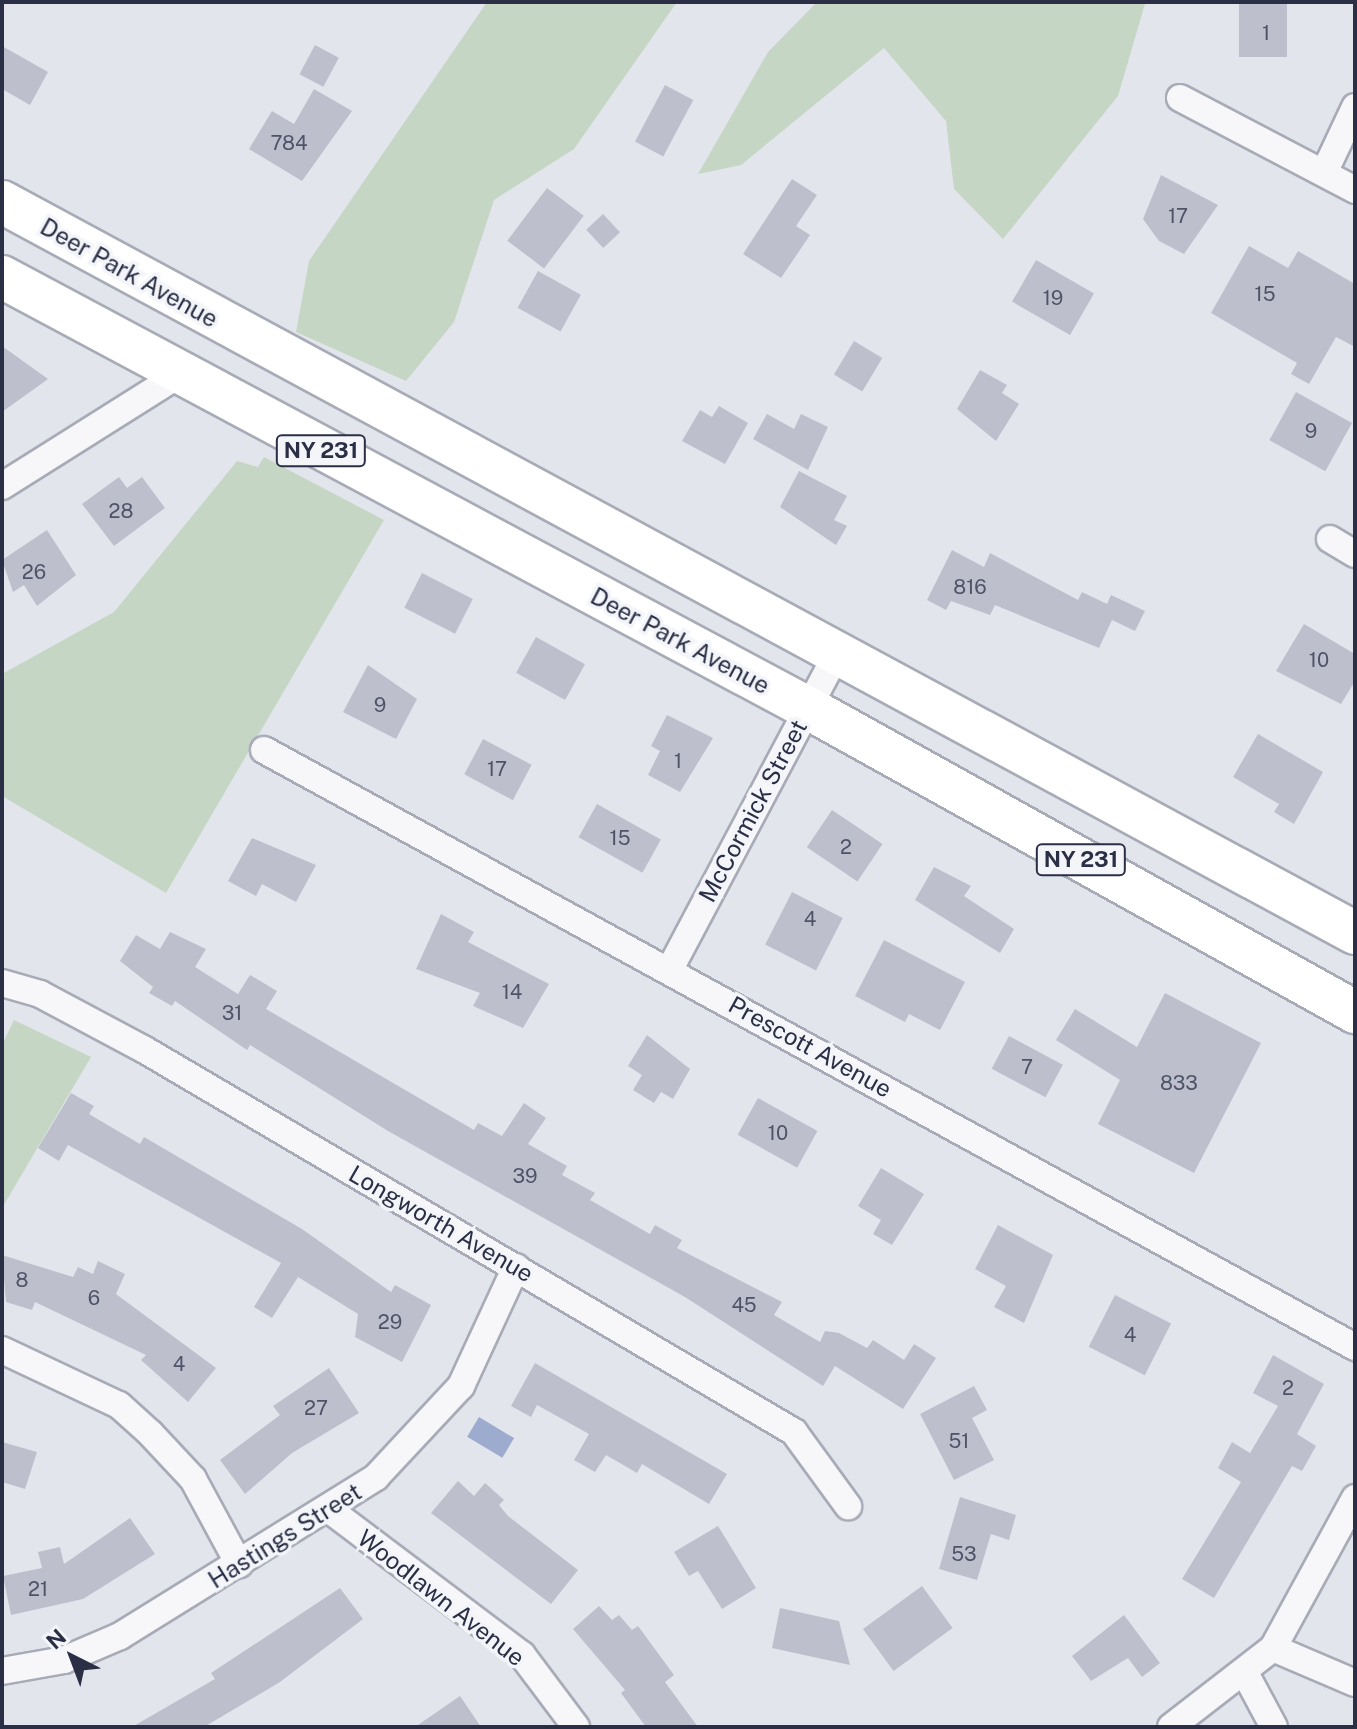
<!DOCTYPE html>
<style>
body{margin:0}
#map{position:relative;width:1357px;height:1729px;overflow:hidden;background:#e3e5ec;font-family:"Public Sans",sans-serif}
div>[style]{position:absolute}
.green>*{inset:0;background:#c6d6c4}
.water>*{inset:0;background:#9dacce;transform-origin:0 0}
.building>*{inset:0;background:#bdc0cc;transform-origin:0 0}
.roads{filter:drop-shadow(2px 0 #a8abb7) drop-shadow(-2px 0 #a8abb7) drop-shadow(0 2px #a8abb7) drop-shadow(0 -2px #a8abb7)}
.street>*{height:26px;margin:-13px;padding:0 13px;transform-origin:13px;border-radius:13px;background:#f7f7fa}
.primary>*{height:42px;margin:-21px;padding:0 21px;transform-origin:21px;border-radius:21px;background:#fff}
span{translate:-50% -50%;white-space:nowrap;text-align:center;line-height:1.15;-webkit-text-stroke:7px #f4f5f9;paint-order:stroke}
.number-label{font-size:20px;color:#4f5368}
.number-label span{-webkit-text-stroke-width:0}
.shield-label span{padding:2px 6px;background:#f4f5f9;border:2px solid;border-radius:6px;-webkit-text-stroke-width:0}
.shield-label{font-size:22px;color:#2a2f46;font-weight:700}
.street-label{font-size:24px;color:#2a2f46}
.frame{position:absolute;inset:0;border:4px solid #2a2f46;pointer-events:none}
.north{position:absolute;left:32px;top:1617px;width:80px;height:80px;-webkit-text-stroke:6px #f4f5f9;paint-order:stroke;rotate:318deg;font-size:22px;font-weight:700;line-height:32px;text-align:center;color:#2a2f46}
.north::after{content:'';display:block;margin:auto;width:28px;height:36px;background:#2a2f46;clip-path:polygon(50% 0,100% 100%,50% 72%,0 100%)}
</style>
<div id="map">
<div class="green">
<div style="clip-path:polygon(487px 2px,677px 2px,574px 149px,494px 200px,454px 322px,406px 381px,296px 332px,309px 261px)"></div>
<div style="clip-path:polygon(817px 2px,1143px 2px,1145px 4px,1118px 96px,1003px 239px,954px 189px,946px 121px,884px 48px,741px 165px,698px 174px,768px 52px)"></div>
<div style="clip-path:polygon(264px 457px,384px 520px,166px 893px,2px 796px,2px 674px,114px 612px,237px 461px,258px 467px)"></div>
<div style="clip-path:polygon(14px 1020px,91px 1057px,2px 1208px,2px 1045px)"></div>
</div>
<div class="water">
<div style="left:479px;top:1417px;width:41px;height:23px;rotate:31deg"></div>
</div>
<div class="building">
<div style="left:1239px;top:2px;width:48px;height:55px"></div>
<div style="left:315px;top:45px;width:27px;height:33px;rotate:28deg"></div>
<div style="clip-path:polygon(2px 46px,48px 72px,30px 105px,2px 89px)"></div>
<div style="left:665px;top:85px;width:32px;height:64px;rotate:28deg"></div>
<div style="clip-path:polygon(314px 89px,352px 111px,302px 181px,249px 149px,272px 111px,294px 124px)"></div>
<div style="clip-path:polygon(1161px 175px,1218px 205px,1184px 254px,1159px 241px,1143px 219px)"></div>
<div style="clip-path:polygon(792px 179px,817px 195px,796px 226px,810px 235px,781px 278px,743px 254px)"></div>
<div style="left:547px;top:188px;width:46px;height:66px;rotate:37deg"></div>
<div style="left:603px;top:214px;width:25px;height:23px;rotate:47deg"></div>
<div style="clip-path:polygon(1249px 246px,1288px 268px,1298px 251px,1355px 284px,1355px 347px,1336px 337px,1309px 384px,1291px 374px,1297px 363px,1211px 313px)"></div>
<div style="left:1036px;top:260px;width:67px;height:48px;rotate:30deg"></div>
<div style="left:538px;top:271px;width:49px;height:42px;rotate:29deg"></div>
<div style="left:854px;top:341px;width:33px;height:39px;rotate:31deg"></div>
<div style="clip-path:polygon(2px 346px,48px 379px,2px 412px)"></div>
<div style="clip-path:polygon(980px 370px,1007px 385px,1002px 393px,1019px 404px,996px 441px,957px 409px)"></div>
<div style="left:1296px;top:392px;width:64px;height:55px;rotate:29deg"></div>
<div style="clip-path:polygon(719px 406px,748px 423px,725px 464px,682px 441px,700px 410px,712px 417px)"></div>
<div style="clip-path:polygon(767px 414px,794px 429px,801px 414px,828px 427px,808px 470px,753px 439px)"></div>
<div style="clip-path:polygon(799px 471px,847px 496px,834px 520px,847px 526px,836px 545px,780px 507px)"></div>
<div style="clip-path:polygon(119px 477px,127px 488px,142px 477px,165px 508px,114px 546px,82px 504px)"></div>
<div style="clip-path:polygon(47px 530px,76px 575px,37px 606px,24px 585px,13px 592px,2px 560px)"></div>
<div style="clip-path:polygon(952px 550px,984px 567px,990px 553px,1078px 600px,1082px 592px,1107px 604px,1111px 595px,1145px 611px,1135px 631px,1112px 620px,1099px 648px,995px 605px,990px 615px,951px 601px,946px 610px,927px 600px)"></div>
<div style="left:422px;top:573px;width:57px;height:39px;rotate:27deg"></div>
<div style="clip-path:polygon(1304px 624px,1355px 654px,1355px 681px,1341px 704px,1276px 671px)"></div>
<div style="left:536px;top:637px;width:56px;height:41px;rotate:29deg"></div>
<div style="clip-path:polygon(368px 665px,417px 699px,396px 739px,343px 712px)"></div>
<div style="clip-path:polygon(667px 715px,713px 738px,680px 792px,648px 775px,660px 751px,651px 746px)"></div>
<div style="clip-path:polygon(1258px 734px,1323px 772px,1294px 824px,1274px 812px,1279px 804px,1233px 777px)"></div>
<div style="left:483px;top:739px;width:55px;height:40px;rotate:28deg"></div>
<div style="left:597px;top:804px;width:73px;height:38px;rotate:29deg"></div>
<div style="left:832px;top:810px;width:61px;height:45px;rotate:34deg"></div>
<div style="clip-path:polygon(252px 838px,316px 865px,296px 902px,262px 884px,256px 896px,228px 881px)"></div>
<div style="clip-path:polygon(934px 867px,971px 886px,964px 896px,1014px 929px,1000px 953px,915px 900px)"></div>
<div style="left:792px;top:892px;width:57px;height:59px;rotate:27deg"></div>
<div style="clip-path:polygon(441px 914px,474px 932px,468px 942px,549px 984px,523px 1028px,473px 1006px,480px 993px,416px 969px)"></div>
<div style="clip-path:polygon(170px 932px,206px 949px,195px 967px,238px 994px,250px 975px,277px 991px,266px 1009px,474px 1130px,478px 1123px,502px 1136px,524px 1103px,546px 1118px,528px 1144px,567px 1166px,562px 1175px,595px 1193px,590px 1200px,650px 1234px,655px 1225px,682px 1240px,677px 1248px,782px 1302px,774px 1315px,820px 1342px,825px 1331px,839px 1333px,867px 1348px,873px 1340px,904px 1360px,914px 1344px,936px 1358px,903px 1409px,835px 1366px,823px 1386px,685px 1297px,388px 1131px,250px 1045px,247px 1050px,175px 1001px,172px 1006px,149px 993px,153px 987px,120px 961px,136px 935px,160px 949px)"></div>
<div style="clip-path:polygon(884px 940px,965px 982px,940px 1030px,909px 1014px,905px 1022px,855px 996px)"></div>
<div style="clip-path:polygon(1165px 993px,1261px 1043px,1194px 1173px,1098px 1124px,1120px 1080px,1056px 1040px,1075px 1009px,1137px 1047px)"></div>
<div style="clip-path:polygon(647px 1035px,690px 1069px,673px 1099px,661px 1092px,654px 1103px,633px 1090px,642px 1075px,628px 1066px)"></div>
<div style="left:1009px;top:1036px;width:61px;height:37px;rotate:28deg"></div>
<div style="clip-path:polygon(71px 1093px,94px 1106px,89px 1114px,140px 1144px,144px 1137px,302px 1229px,391px 1292px,395px 1285px,431px 1305px,402px 1362px,355px 1337px,358px 1314px,298px 1277px,272px 1318px,254px 1307px,281px 1263px,68px 1145px,59px 1161px,38px 1148px)"></div>
<div style="left:758px;top:1098px;width:68px;height:42px;rotate:29deg"></div>
<div style="clip-path:polygon(881px 1168px,924px 1194px,892px 1245px,873px 1234px,881px 1220px,858px 1206px)"></div>
<div style="clip-path:polygon(998px 1225px,1053px 1255px,1024px 1323px,994px 1307px,1006px 1286px,975px 1269px)"></div>
<div style="clip-path:polygon(2px 1255px,73px 1277px,78px 1267px,93px 1274px,98px 1261px,125px 1274px,116px 1294px,216px 1368px,188px 1402px,141px 1360px,146px 1355px,35px 1302px,32px 1310px,6px 1302px)"></div>
<div style="left:1115px;top:1295px;width:63px;height:58px;rotate:27deg"></div>
<div style="clip-path:polygon(1273px 1355px,1324px 1384px,1297px 1434px,1316px 1446px,1302px 1471px,1292px 1466px,1214px 1598px,1182px 1579px,1241px 1482px,1218px 1468px,1232px 1442px,1250px 1453px,1278px 1406px,1253px 1393px)"></div>
<div style="clip-path:polygon(535px 1363px,727px 1474px,709px 1504px,642px 1464px,637px 1473px,606px 1455px,595px 1472px,574px 1460px,589px 1434px,537px 1405px,531px 1417px,511px 1406px)"></div>
<div style="clip-path:polygon(329px 1368px,359px 1413px,292px 1453px,245px 1494px,220px 1460px,280px 1415px,273px 1406px)"></div>
<div style="clip-path:polygon(974px 1386px,987px 1410px,972px 1418px,994px 1460px,954px 1480px,920px 1414px)"></div>
<div style="clip-path:polygon(2px 1442px,37px 1452px,25px 1489px,2px 1482px)"></div>
<div style="clip-path:polygon(458px 1481px,474px 1496px,485px 1483px,504px 1500px,499px 1505px,508px 1516px,578px 1570px,551px 1604px,431px 1513px)"></div>
<div style="clip-path:polygon(960px 1497px,1016px 1515px,1009px 1540px,991px 1534px,977px 1580px,939px 1569px)"></div>
<div style="clip-path:polygon(130px 1518px,155px 1554px,83px 1599px,11px 1615px,3px 1576px,42px 1568px,38px 1552px,60px 1547px,64px 1564px)"></div>
<div style="clip-path:polygon(718px 1526px,756px 1588px,722px 1609px,698px 1571px,689px 1576px,674px 1552px)"></div>
<div style="left:922px;top:1586px;width:52px;height:73px;rotate:54deg"></div>
<div style="clip-path:polygon(340px 1588px,363px 1619px,280px 1682px,204px 1727px,132px 1727px,215px 1679px,211px 1673px)"></div>
<div style="clip-path:polygon(599px 1606px,612px 1620px,619px 1615px,632px 1630px,638px 1626px,674px 1675px,665px 1682px,698px 1727px,646px 1727px,621px 1693px,625px 1690px,573px 1629px)"></div>
<div style="clip-path:polygon(780px 1608px,839px 1621px,850px 1665px,772px 1648px)"></div>
<div style="clip-path:polygon(1124px 1615px,1160px 1663px,1142px 1677px,1128px 1658px,1091px 1681px,1072px 1656px)"></div>
<div style="clip-path:polygon(460px 1696px,481px 1727px,415px 1727px)"></div>
</div>
<div class="roads">
<div class="street">
<div style="left:1180px;top:98px;width:198px;rotate:27.7deg"></div>
<div style="left:1324px;top:173px;width:73px;rotate:-64.8deg"></div>
<div style="left:2px;top:486px;width:208px;rotate:-32.2deg"></div>
<div style="left:1330px;top:539px;width:29px;rotate:31deg"></div>
<div style="left:264px;top:750px;width:1244px;rotate:28.69deg"></div>
<div style="left:670px;top:969px;width:357px;rotate:-62.1deg"></div>
<div style="left:2px;top:983px;width:40px;rotate:16deg"></div>
<div style="left:40px;top:994px;width:119px;rotate:28.1deg"></div>
<div style="left:145px;top:1050px;width:753px;rotate:30.48deg"></div>
<div style="left:794px;top:1432px;width:92px;rotate:53.9deg"></div>
<div style="left:2px;top:1350px;width:129px;rotate:25.2deg"></div>
<div style="left:119px;top:1405px;width:42px;rotate:42.1deg"></div>
<div style="left:150px;top:1433px;width:63px;rotate:46.9deg"></div>
<div style="left:193px;top:1479px;width:97px;rotate:61.6deg"></div>
<div style="left:331px;top:1511px;width:239px;rotate:37deg"></div>
<div style="left:522px;top:1655px;width:90px;rotate:53.1deg"></div>
<div style="left:1273px;top:1648px;width:89px;rotate:23.1deg"></div>
<div style="left:2px;top:1671px;width:63px;rotate:-10.1deg"></div>
<div style="left:64px;top:1660px;width:61px;rotate:-23.2deg"></div>
<div style="left:120px;top:1636px;width:301px;rotate:-31.8deg"></div>
<div style="left:376px;top:1477px;width:125px;rotate:-47deg"></div>
<div style="left:461px;top:1386px;width:131px;rotate:-65.2deg"></div>
<div style="left:1245px;top:1673px;width:61px;rotate:61.8deg"></div>
<div style="left:1171px;top:1727px;width:129px;rotate:-37.8deg"></div>
<div style="left:1273px;top:1648px;width:171px;rotate:-61.3deg"></div>
</div>
<div class="primary">
<div style="left:2px;top:202px;width:1538px;rotate:28.38deg"></div>
<div style="left:2px;top:277px;width:914px;rotate:28.14deg"></div>
<div style="left:808px;top:708px;width:626px;rotate:29.06deg"></div>
</div>
</div>
<div class="number-label">
<span style="left:1266px;top:33px">1</span>
<span style="left:289px;top:143px">784</span>
<span style="left:1178px;top:216px">17</span>
<span style="left:1265px;top:294px">15</span>
<span style="left:1053px;top:298px">19</span>
<span style="left:1311px;top:431px">9</span>
<span style="left:121px;top:511px">28</span>
<span style="left:34px;top:572px">26</span>
<span style="left:970px;top:587px">816</span>
<span style="left:1319px;top:660px">10</span>
<span style="left:380px;top:705px">9</span>
<span style="left:678px;top:761px">1</span>
<span style="left:497px;top:769px">17</span>
<span style="left:620px;top:838px">15</span>
<span style="left:846px;top:847px">2</span>
<span style="left:810px;top:919px">4</span>
<span style="left:512px;top:992px">14</span>
<span style="left:232px;top:1013px">31</span>
<span style="left:1027px;top:1067px">7</span>
<span style="left:1179px;top:1083px">833</span>
<span style="left:778px;top:1133px">10</span>
<span style="left:525px;top:1176px">39</span>
<span style="left:22px;top:1280px">8</span>
<span style="left:94px;top:1298px">6</span>
<span style="left:744px;top:1305px">45</span>
<span style="left:390px;top:1322px">29</span>
<span style="left:1130px;top:1335px">4</span>
<span style="left:179px;top:1364px">4</span>
<span style="left:1288px;top:1388px">2</span>
<span style="left:316px;top:1408px">27</span>
<span style="left:959px;top:1441px">51</span>
<span style="left:964px;top:1554px">53</span>
<span style="left:38px;top:1589px">21</span>
</div>
<div class="shield-label">
<span style="left:321px;top:451px">NY 231</span>
<span style="left:1081px;top:860px">NY 231</span>
</div>
<div class="street-label">
<span style="left:129px;top:273px;rotate:29deg">Deer Park Avenue</span>
<span style="left:680px;top:641px;rotate:28deg">Deer Park Avenue</span>
<span style="left:753px;top:811px;rotate:-62deg">McCormick Street</span>
<span style="left:810px;top:1047px;rotate:29deg">Prescott Avenue</span>
<span style="left:441px;top:1224px;rotate:30deg">Longworth Avenue</span>
<span style="left:285px;top:1536px;rotate:-32deg">Hastings Street</span>
<span style="left:441px;top:1598px;rotate:38deg">Woodlawn Avenue</span>
</div>
<div class="frame"></div>
<div class="north">N</div>
</div>
